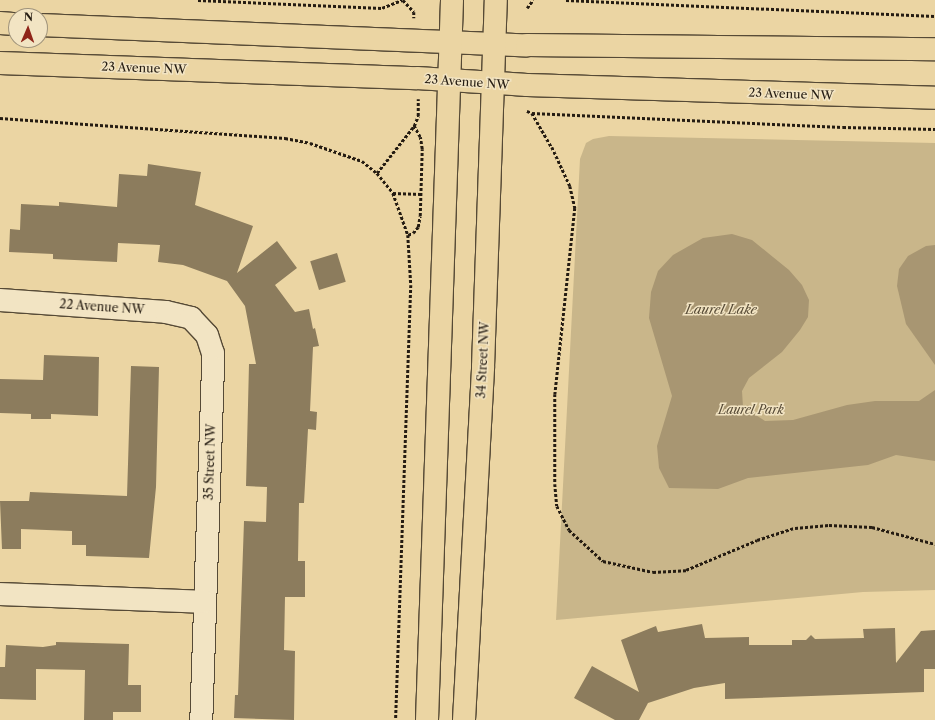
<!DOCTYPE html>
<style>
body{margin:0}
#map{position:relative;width:935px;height:720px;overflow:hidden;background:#ebd5a3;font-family:"Libre Caslon Text",serif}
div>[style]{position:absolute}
.green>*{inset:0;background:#c9b68a}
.water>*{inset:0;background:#a89672}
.building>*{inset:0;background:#8c7c5d;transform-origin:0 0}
.path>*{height:2.5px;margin-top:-1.25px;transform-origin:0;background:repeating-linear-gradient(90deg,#251c12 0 3px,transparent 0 5px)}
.roads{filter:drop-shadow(1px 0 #564a36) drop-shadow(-1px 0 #564a36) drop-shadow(0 1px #564a36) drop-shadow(0 -1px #564a36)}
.minor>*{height:22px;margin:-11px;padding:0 11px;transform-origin:11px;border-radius:11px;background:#f2e4c3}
.major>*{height:22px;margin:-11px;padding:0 11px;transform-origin:11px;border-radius:11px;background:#ebd5a3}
span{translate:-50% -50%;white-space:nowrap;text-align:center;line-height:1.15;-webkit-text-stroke:3px #f2e4c3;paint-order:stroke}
.street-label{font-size:12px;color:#251c12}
.park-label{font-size:12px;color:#564a36;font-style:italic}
.water-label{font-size:13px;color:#594d38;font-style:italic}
.north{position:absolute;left:8px;top:8px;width:40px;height:40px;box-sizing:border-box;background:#f2e4c3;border:1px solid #a0947c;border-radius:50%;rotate:2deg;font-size:11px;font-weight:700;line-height:16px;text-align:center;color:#251c12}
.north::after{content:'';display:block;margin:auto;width:14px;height:18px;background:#8f2418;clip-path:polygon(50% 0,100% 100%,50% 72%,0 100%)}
</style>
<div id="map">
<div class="green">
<div style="clip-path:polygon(609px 136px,935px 143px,935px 590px,863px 592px,556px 620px,580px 159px,586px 143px,593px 139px)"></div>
</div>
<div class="water">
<div style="clip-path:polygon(732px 234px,752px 240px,789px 270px,802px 285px,809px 300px,808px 317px,800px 330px,782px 352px,749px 378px,742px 391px,743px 407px,765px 421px,793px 420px,847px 405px,875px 401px,919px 401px,935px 390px,935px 461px,896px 455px,868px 465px,748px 478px,718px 489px,669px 488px,659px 468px,657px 446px,672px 396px,649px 318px,651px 292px,658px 271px,673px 255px,703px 238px)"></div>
<div style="clip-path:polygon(935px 245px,935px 365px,906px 324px,897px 286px,899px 269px,908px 256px,926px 246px)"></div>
</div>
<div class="building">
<div style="clip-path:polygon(148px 164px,201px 172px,195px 205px,253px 226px,237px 273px,277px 241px,297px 268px,275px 285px,295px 312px,309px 309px,313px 329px,315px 328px,319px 346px,313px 347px,310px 411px,317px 412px,316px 430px,308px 429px,304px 503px,299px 503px,298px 561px,305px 561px,305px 597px,285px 597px,284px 650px,295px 651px,294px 720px,234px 718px,235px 695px,238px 695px,244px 521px,266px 522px,267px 487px,246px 486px,249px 364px,256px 364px,245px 306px,227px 281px,183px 265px,158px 262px,160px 245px,118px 243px,117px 262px,53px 259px,53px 254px,9px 252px,10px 229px,20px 230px,21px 204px,59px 206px,59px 202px,117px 207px,119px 174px,147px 176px)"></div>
<div style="left:337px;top:253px;width:30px;height:28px;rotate:73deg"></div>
<div style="clip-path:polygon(44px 355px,99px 357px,98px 416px,51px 414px,51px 419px,31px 419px,31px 414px,0 413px,0 379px,43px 380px)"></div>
<div style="clip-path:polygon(131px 366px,159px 367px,156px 487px,149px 558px,86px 556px,86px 545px,72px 545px,72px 531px,21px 529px,21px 549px,2px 549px,0 501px,29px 501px,30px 492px,127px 496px)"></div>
<div style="clip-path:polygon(702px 624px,705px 638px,749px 637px,749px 645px,792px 645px,792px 640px,806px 640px,811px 635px,815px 639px,864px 638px,863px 629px,895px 628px,896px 663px,921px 631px,935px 630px,935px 669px,924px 669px,924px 692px,725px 699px,725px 683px,694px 688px,648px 703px,639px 720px,615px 720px,574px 698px,592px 666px,639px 692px,621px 640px,656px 626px,658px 632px)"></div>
<div style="clip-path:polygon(56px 642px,129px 644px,128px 685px,141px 685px,141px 712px,113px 712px,113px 720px,84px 720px,85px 670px,36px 669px,36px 700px,0 699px,0 667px,5px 667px,6px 645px,43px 647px,56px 645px)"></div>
</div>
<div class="path">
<div style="left:198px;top:0;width:184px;rotate:2.5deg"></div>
<div style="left:382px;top:8px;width:22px;rotate:-22deg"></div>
<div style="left:403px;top:0;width:16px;rotate:47deg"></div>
<div style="left:414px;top:12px;width:6px;rotate:90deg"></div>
<div style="left:566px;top:0;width:369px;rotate:2.5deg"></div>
<div style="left:527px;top:8px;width:10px;rotate:-53deg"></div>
<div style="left:527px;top:111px;width:5px;rotate:22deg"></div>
<div style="left:532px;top:113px;width:311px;rotate:2.6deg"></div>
<div style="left:843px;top:127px;width:92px;rotate:1.2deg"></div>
<div style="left:532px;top:113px;width:39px;rotate:60deg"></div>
<div style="left:552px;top:147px;width:43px;rotate:65.2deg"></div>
<div style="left:570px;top:186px;width:23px;rotate:77deg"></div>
<div style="left:575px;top:208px;width:187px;rotate:96.1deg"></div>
<div style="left:555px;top:394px;width:90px;rotate:90deg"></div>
<div style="left:555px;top:484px;width:22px;rotate:85deg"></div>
<div style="left:557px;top:506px;width:27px;rotate:63deg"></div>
<div style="left:569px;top:530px;width:46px;rotate:42.4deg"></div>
<div style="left:603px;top:561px;width:51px;rotate:12.4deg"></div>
<div style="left:653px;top:572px;width:33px;rotate:-3deg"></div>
<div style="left:686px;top:570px;width:77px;rotate:-22.9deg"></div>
<div style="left:757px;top:540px;width:40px;rotate:-18deg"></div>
<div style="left:795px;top:528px;width:34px;rotate:-5deg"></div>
<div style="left:829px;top:525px;width:43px;rotate:2.7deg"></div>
<div style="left:872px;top:527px;width:65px;rotate:15.1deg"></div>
<div style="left:0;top:118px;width:286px;rotate:4deg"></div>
<div style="left:285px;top:138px;width:25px;rotate:11deg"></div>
<div style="left:310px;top:143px;width:55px;rotate:19.1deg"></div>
<div style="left:362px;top:161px;width:19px;rotate:39deg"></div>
<div style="left:377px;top:173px;width:26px;rotate:51deg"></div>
<div style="left:393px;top:193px;width:45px;rotate:70.3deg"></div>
<div style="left:408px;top:235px;width:50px;rotate:86.6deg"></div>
<div style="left:411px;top:285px;width:435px;rotate:92deg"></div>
<div style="left:377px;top:173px;width:60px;rotate:-51.8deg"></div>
<div style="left:414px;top:126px;width:11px;rotate:-68deg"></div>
<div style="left:418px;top:116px;width:17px;rotate:-90deg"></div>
<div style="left:393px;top:193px;width:28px;rotate:2deg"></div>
<div style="left:408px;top:235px;width:5px;rotate:-22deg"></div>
<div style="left:413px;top:233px;width:8px;rotate:-50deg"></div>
<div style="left:418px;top:227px;width:11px;rotate:-80deg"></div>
<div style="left:420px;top:216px;width:67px;rotate:-88.3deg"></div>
<div style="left:422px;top:149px;width:12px;rotate:-99deg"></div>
<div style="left:420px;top:137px;width:13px;rotate:-119deg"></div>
</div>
<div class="roads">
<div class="minor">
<div style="left:0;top:300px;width:166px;rotate:4.1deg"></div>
<div style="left:166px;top:312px;width:26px;rotate:13deg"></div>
<div style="left:191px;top:318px;width:23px;rotate:47deg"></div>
<div style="left:207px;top:335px;width:19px;rotate:72deg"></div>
<div style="left:213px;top:353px;width:14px;rotate:90deg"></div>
<div style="left:213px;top:367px;width:353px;rotate:91.9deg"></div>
<div style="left:0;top:594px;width:204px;rotate:2.2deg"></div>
</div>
<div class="major">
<div style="left:0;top:23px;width:16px;rotate:4deg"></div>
<div style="left:40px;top:25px;width:487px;rotate:2.4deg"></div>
<div style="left:527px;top:45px;width:408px;rotate:0.6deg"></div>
<div style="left:0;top:63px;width:417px;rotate:2.1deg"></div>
<div style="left:417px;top:78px;width:110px;rotate:3.6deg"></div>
<div style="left:527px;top:85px;width:408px;rotate:1.8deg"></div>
<div style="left:427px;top:720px;width:720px;rotate:-88.01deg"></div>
<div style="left:464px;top:720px;width:354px;rotate:-86.9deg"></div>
<div style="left:483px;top:367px;width:367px;rotate:-88deg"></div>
</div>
</div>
<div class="street-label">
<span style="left:144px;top:68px;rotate:2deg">23 Avenue NW</span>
<span style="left:467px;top:82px;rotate:4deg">23 Avenue NW</span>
<span style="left:791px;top:94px;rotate:2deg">23 Avenue NW</span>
<span style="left:102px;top:307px;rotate:4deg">22 Avenue NW</span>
<span style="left:483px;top:360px;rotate:-87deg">34 Street NW</span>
<span style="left:210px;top:462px;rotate:-88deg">35 Street NW</span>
</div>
<div class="park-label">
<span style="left:751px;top:410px">Laurel Park</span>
</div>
<div class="water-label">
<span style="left:721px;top:309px">Laurel Lake</span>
</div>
<div class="north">N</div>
</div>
